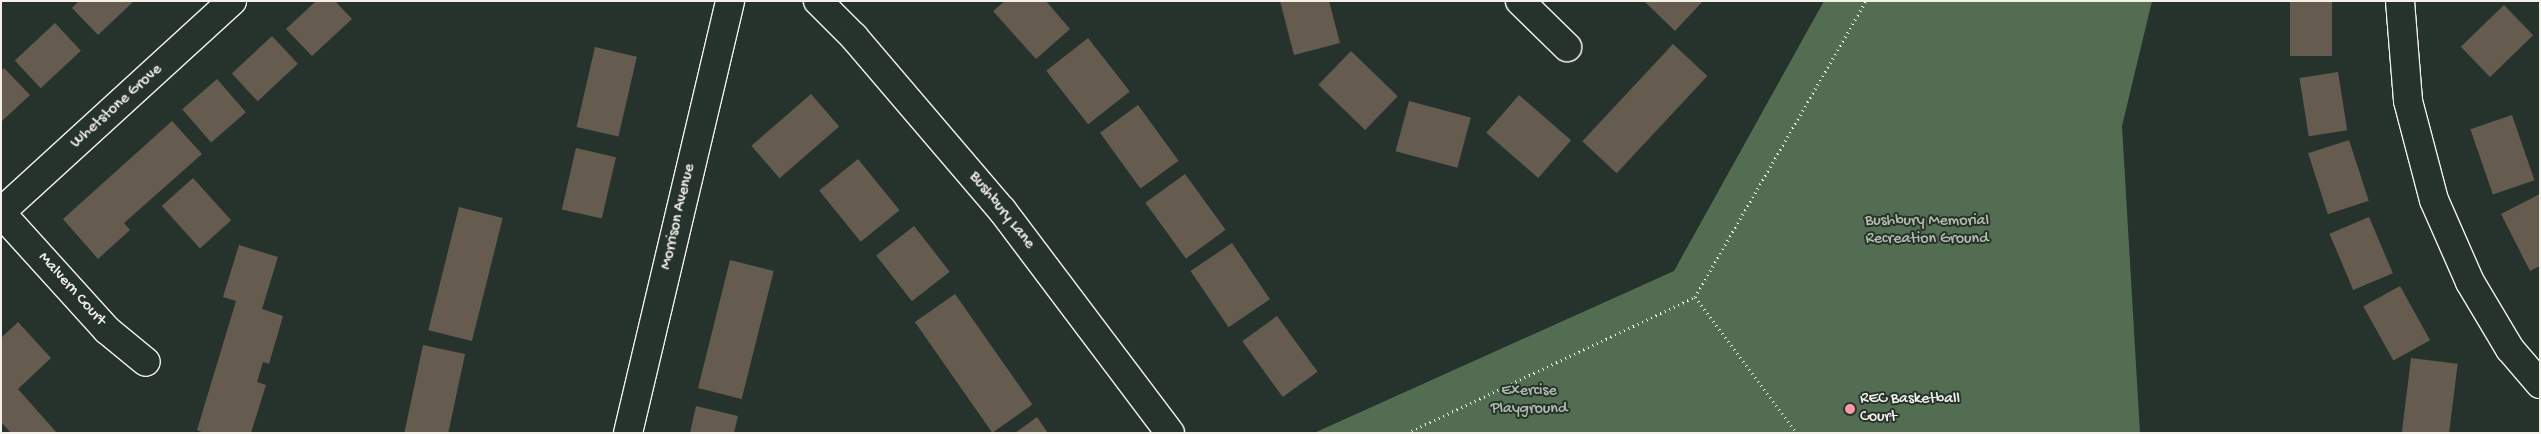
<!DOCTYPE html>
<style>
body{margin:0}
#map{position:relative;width:2541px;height:434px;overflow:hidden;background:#26332d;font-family:"Gochi Hand",sans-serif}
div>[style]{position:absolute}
.green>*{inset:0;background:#536d53}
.building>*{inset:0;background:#655b4f;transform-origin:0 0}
.path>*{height:3px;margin-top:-1.5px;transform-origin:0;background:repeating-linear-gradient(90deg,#f4f1e8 0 1px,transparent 0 5px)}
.roads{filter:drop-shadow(1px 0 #f4f1e8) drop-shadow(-1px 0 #f4f1e8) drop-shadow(0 1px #f4f1e8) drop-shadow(0 -1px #f4f1e8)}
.street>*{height:28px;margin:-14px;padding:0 14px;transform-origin:14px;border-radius:14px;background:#26332d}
.secondary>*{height:28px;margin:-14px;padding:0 14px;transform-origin:14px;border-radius:14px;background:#26332d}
.dots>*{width:14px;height:14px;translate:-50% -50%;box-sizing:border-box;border:2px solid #26332d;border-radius:50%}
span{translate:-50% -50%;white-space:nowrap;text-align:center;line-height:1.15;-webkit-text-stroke:4px #26332d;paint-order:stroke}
.street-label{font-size:16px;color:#f4f1e8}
.park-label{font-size:16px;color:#b4bcac}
.poi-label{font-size:16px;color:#f4f1e8}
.left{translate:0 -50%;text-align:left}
.frame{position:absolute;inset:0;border:2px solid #f4f1e8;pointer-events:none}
</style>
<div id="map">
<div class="green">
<div style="clip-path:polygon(1824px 1px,2152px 1px,2122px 126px,2140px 433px,1314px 433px,1674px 271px)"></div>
</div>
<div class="building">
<div style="clip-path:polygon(79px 1px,134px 1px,98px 35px,72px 8px)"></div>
<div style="clip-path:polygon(316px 1px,335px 1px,352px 19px,312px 56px,286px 29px)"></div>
<div style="clip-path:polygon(1005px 1px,1046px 1px,1070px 29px,1036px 59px,993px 11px)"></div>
<div style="clip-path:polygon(1280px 1px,1329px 1px,1340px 43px,1294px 55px)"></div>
<div style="clip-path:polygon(1644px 1px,1703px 1px,1675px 31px)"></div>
<div style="left:2290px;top:1px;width:42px;height:55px"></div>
<div style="left:2504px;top:5px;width:42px;height:60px;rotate:46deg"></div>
<div style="left:55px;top:23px;width:38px;height:55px;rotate:47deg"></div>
<div style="left:272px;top:36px;width:38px;height:55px;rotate:47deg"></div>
<div style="left:1088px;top:38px;width:68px;height:53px;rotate:52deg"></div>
<div style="left:1673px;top:44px;width:47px;height:133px;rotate:43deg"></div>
<div style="left:595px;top:47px;width:43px;height:82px;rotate:13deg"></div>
<div style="left:1351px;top:51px;width:65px;height:47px;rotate:44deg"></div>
<div style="clip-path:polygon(4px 68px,30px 95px,1px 122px,1px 71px)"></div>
<div style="left:2338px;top:72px;width:59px;height:39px;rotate:81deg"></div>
<div style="left:217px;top:79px;width:44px;height:46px;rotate:49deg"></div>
<div style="left:811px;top:94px;width:43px;height:79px;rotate:49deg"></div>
<div style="left:1519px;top:95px;width:69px;height:50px;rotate:41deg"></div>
<div style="left:1409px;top:101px;width:64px;height:52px;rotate:15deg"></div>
<div style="left:1138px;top:105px;width:69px;height:47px;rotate:54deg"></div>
<div style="left:2512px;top:115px;width:69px;height:44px;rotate:71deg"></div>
<div style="clip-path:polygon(172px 121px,202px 154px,124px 223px,130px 230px,98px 259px,63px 219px)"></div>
<div style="left:2349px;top:140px;width:64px;height:43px;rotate:72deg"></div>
<div style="left:576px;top:148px;width:41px;height:63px;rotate:13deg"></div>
<div style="left:858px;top:159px;width:66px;height:50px;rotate:51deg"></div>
<div style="left:1185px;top:174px;width:69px;height:49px;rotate:54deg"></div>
<div style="left:193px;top:178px;width:57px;height:42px;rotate:48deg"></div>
<div style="clip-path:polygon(2540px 194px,2540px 266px,2530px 271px,2501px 214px)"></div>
<div style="left:459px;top:207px;width:45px;height:127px;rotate:14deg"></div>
<div style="left:2369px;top:217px;width:61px;height:43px;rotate:67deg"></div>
<div style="left:914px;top:226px;width:58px;height:48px;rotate:52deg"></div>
<div style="left:1232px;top:243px;width:68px;height:50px;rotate:56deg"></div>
<div style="clip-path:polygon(239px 245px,278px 257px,262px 309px,283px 316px,269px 364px,263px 362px,257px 382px,266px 385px,251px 433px,204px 433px,197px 430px,236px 301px,223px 297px)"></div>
<div style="left:730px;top:260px;width:45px;height:132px;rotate:14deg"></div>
<div style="left:2400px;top:286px;width:62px;height:42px;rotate:61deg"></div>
<div style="left:955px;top:294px;width:135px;height:49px;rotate:55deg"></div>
<div style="left:1277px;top:316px;width:69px;height:43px;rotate:54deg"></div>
<div style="clip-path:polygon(18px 322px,51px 358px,18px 389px,57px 433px,11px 433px,1px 422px,1px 338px)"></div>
<div style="left:423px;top:345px;width:43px;height:90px;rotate:12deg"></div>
<div style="left:2411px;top:358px;width:47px;height:75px;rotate:7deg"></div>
<div style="clip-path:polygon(696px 406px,738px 416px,734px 433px,690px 433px)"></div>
<div style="clip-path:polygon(1037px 417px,1048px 433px,1015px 433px)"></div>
</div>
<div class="path">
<div style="left:1695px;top:297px;width:167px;rotate:53.3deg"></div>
<div style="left:1407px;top:433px;width:318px;rotate:-25.3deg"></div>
<div style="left:1695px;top:297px;width:342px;rotate:-60deg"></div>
</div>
<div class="roads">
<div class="street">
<div style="left:1520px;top:1px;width:66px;rotate:44.4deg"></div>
<div style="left:2400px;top:1px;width:100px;rotate:85.4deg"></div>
<div style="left:2408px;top:101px;width:102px;rotate:75.3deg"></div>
<div style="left:2434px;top:200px;width:90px;rotate:66.3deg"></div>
<div style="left:2470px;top:282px;width:78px;rotate:59.2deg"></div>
<div style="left:2510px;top:349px;width:46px;rotate:49.4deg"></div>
<div style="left:1px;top:212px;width:313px;rotate:-42.4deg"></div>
<div style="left:1px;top:213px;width:158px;rotate:47.8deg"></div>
<div style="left:107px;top:330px;width:50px;rotate:39.4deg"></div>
<div style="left:628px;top:433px;width:444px;rotate:-76.7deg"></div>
</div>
<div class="secondary">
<div style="left:818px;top:1px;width:51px;rotate:45deg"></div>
<div style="left:854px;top:37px;width:228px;rotate:49.5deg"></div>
<div style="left:1002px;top:210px;width:279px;rotate:53deg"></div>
</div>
</div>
<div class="dots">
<div style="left:1850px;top:409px;background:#ff9aa2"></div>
</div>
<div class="street-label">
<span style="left:117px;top:107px;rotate:-42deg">Whetstone Grove</span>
<span style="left:1001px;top:211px;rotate:51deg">Bushbury Lane</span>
<span style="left:679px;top:217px;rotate:-77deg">Morrison Avenue</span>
<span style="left:71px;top:290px;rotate:48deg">Malvern Court</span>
</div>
<div class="park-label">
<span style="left:1927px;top:231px">Bushbury Memorial<br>Recreation Ground</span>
<span style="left:1529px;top:401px">Exercise<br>Playground</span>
</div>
<div class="poi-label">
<span class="left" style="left:1860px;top:409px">REC Basketball<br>Court</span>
</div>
<div class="frame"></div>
</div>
